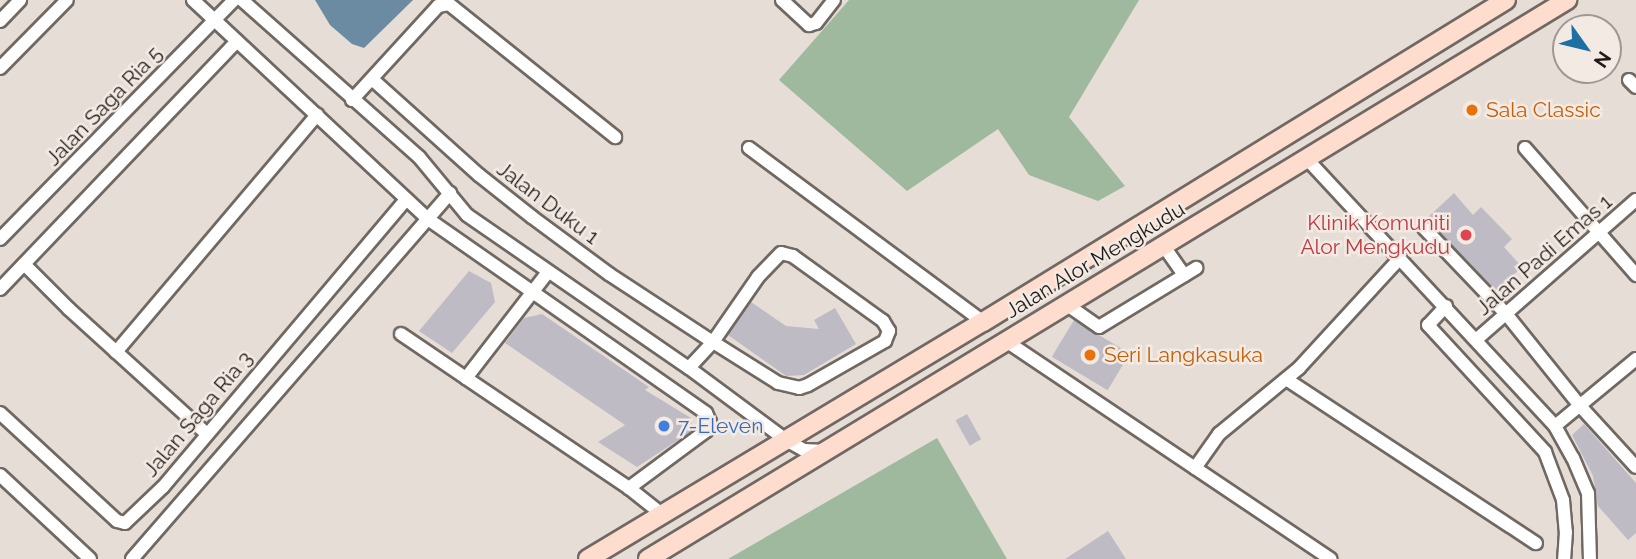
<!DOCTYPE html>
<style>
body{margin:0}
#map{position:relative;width:1636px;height:559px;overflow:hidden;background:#e7ddd7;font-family:Raleway,sans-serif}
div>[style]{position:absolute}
.green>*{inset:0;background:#9eb99d}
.water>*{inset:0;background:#6a8ba2}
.building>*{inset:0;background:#bfbbc5;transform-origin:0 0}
.roads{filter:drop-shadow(2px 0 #706862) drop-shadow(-2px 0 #706862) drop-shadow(0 2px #706862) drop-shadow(0 -2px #706862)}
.minor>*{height:12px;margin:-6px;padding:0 6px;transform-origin:6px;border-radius:6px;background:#fff}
.secondary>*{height:18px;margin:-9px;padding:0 9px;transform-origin:9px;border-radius:9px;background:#fedcce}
.dots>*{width:19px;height:19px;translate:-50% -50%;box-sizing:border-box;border:4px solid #f4eae4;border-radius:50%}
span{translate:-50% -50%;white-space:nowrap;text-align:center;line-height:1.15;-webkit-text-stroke:5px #f4eae4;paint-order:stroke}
.street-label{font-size:21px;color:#1f1b19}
.food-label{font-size:21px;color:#c56008}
.left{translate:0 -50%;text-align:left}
.health-label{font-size:21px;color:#be3a42}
.right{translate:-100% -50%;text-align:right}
.shop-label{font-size:21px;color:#366cbe}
.north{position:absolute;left:1552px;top:14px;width:70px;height:70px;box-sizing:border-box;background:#f4eae4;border:2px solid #9f9793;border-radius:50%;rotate:124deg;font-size:19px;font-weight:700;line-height:28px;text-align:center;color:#1f1b19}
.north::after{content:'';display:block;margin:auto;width:24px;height:32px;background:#1d70a1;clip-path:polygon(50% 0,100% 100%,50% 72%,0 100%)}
</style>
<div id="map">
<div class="green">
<div style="clip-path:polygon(849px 0,1139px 0,1069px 117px,1125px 186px,1098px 201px,1029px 175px,998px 129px,907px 191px,779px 80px)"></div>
<div style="clip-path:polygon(937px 438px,1007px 559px,728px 559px)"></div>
</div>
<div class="water">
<div style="clip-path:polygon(315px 0,413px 0,364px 48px,352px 44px,330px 25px)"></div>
</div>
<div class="building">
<div style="clip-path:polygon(1454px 193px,1473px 215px,1481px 207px,1512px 239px,1504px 247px,1522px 267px,1496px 291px,1426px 219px)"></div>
<div style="clip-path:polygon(469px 271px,491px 283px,495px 302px,452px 353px,419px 331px)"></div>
<div style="clip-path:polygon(751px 302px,786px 326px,819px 329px,814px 320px,835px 308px,856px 344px,804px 375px,786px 376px,728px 335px)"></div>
<div style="clip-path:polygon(542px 314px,649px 387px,645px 390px,691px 418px,692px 431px,637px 467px,598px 442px,625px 425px,505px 343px,524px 318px)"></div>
<div style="left:1074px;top:320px;width:65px;height:43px;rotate:31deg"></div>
<div style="left:967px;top:414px;width:29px;height:13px;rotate:61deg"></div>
<div style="clip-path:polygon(1584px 424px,1636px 483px,1636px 533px,1628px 540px,1598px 506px,1593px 476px,1572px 435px)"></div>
<div style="clip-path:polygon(1108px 531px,1126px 559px,1065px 559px)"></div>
</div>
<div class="roads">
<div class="minor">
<div style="left:193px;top:0;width:321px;rotate:43deg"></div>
<div style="left:428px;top:219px;width:339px;rotate:34.9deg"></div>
<div style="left:706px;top:413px;width:10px;rotate:66deg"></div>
<div style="left:710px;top:422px;width:10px;rotate:114deg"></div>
<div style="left:706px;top:431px;width:96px;rotate:143.5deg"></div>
<div style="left:242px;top:0;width:237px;rotate:41.6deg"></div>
<div style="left:419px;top:157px;width:75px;rotate:50.4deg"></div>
<div style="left:467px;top:215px;width:270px;rotate:34.6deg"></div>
<div style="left:689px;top:368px;width:121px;rotate:36.6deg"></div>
<div style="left:786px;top:440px;width:21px;rotate:29deg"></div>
<div style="left:804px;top:450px;width:21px;rotate:3deg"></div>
<div style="left:782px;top:0;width:37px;rotate:43deg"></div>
<div style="left:809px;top:25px;width:7px;rotate:-16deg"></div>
<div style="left:816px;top:23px;width:29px;rotate:-52deg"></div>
<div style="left:0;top:21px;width:29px;rotate:-46deg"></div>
<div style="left:0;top:68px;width:95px;rotate:-45.4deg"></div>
<div style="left:372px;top:79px;width:144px;rotate:41.9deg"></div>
<div style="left:479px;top:175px;width:68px;rotate:38.4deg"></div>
<div style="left:532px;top:217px;width:96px;rotate:36.5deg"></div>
<div style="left:609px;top:274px;width:124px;rotate:33.2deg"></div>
<div style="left:713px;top:342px;width:77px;rotate:32.2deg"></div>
<div style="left:778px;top:383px;width:22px;rotate:13deg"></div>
<div style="left:799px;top:388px;width:9px;rotate:-18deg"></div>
<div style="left:808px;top:385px;width:89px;rotate:-29.7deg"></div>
<div style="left:885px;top:341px;width:11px;rotate:-68deg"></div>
<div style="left:889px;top:331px;width:12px;rotate:-121deg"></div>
<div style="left:883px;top:321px;width:111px;rotate:-144.2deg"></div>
<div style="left:793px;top:256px;width:12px;rotate:-166deg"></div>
<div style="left:781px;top:253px;width:33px;rotate:134deg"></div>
<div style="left:758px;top:277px;width:79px;rotate:124.7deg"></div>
<div style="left:713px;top:342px;width:35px;rotate:133deg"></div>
<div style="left:1629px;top:80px;width:10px;rotate:45deg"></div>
<div style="left:352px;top:100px;width:127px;rotate:-47.5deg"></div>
<div style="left:438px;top:6px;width:11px;rotate:-10deg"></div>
<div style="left:449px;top:4px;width:213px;rotate:38.7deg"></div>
<div style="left:749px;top:148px;width:292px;rotate:36.6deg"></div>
<div style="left:1525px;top:148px;width:169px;rotate:48.8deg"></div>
<div style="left:1306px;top:158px;width:366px;rotate:47.1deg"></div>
<div style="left:1555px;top:426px;width:37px;rotate:61deg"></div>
<div style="left:1573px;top:458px;width:38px;rotate:67deg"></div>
<div style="left:1588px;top:493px;width:66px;rotate:88.3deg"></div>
<div style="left:1424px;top:228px;width:120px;rotate:46.3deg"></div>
<div style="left:1507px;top:315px;width:118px;rotate:51.2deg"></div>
<div style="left:1581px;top:407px;width:81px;rotate:47.5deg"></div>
<div style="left:0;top:239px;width:334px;rotate:-45.6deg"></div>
<div style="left:1163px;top:245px;width:37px;rotate:55deg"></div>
<div style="left:24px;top:264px;width:64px;rotate:45deg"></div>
<div style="left:69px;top:309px;width:186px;rotate:42.2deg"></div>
<div style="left:548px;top:272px;width:134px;rotate:127.7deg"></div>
<div style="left:466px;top:378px;width:197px;rotate:34deg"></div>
<div style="left:629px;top:488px;width:43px;rotate:38.5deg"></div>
<div style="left:0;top:289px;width:343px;rotate:-46.3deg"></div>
<div style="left:1066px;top:304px;width:40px;rotate:34.9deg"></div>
<div style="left:1099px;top:327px;width:114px;rotate:-31.3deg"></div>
<div style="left:1446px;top:306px;width:26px;rotate:133deg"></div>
<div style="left:1428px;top:325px;width:173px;rotate:47.3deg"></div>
<div style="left:1545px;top:452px;width:51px;rotate:69.4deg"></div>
<div style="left:1563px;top:500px;width:32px;rotate:85deg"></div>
<div style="left:1566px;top:532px;width:27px;rotate:94deg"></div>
<div style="left:401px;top:334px;width:78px;rotate:34.1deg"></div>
<div style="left:1477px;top:339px;width:211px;rotate:-41.2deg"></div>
<div style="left:1006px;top:341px;width:391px;rotate:33.9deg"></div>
<div style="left:116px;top:352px;width:311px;rotate:-49.7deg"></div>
<div style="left:1286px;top:379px;width:299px;rotate:33.3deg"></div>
<div style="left:0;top:413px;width:159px;rotate:42.7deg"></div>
<div style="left:117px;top:521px;width:8px;rotate:14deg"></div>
<div style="left:125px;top:523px;width:52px;rotate:-43.5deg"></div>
<div style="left:163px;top:487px;width:377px;rotate:-49.8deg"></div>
<div style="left:1555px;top:426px;width:105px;rotate:-39.6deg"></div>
<div style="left:1195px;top:468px;width:42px;rotate:-54.8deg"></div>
<div style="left:1219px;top:434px;width:104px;rotate:-39.5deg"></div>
<div style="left:1299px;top:368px;width:149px;rotate:-47.4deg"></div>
<div style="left:0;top:475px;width:123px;rotate:43deg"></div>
<div style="left:132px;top:559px;width:485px;rotate:-49deg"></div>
</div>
<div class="secondary">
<div style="left:588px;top:559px;width:461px;rotate:-31deg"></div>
<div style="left:983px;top:322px;width:614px;rotate:-31.62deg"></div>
<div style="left:648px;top:559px;width:1076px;rotate:-31.31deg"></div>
</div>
</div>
<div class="dots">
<div style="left:1472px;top:110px;background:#e8710a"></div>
<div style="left:1466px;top:235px;background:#e0444e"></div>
<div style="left:1090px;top:355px;background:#e8710a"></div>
<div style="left:664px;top:426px;background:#3f7fe0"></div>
</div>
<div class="street-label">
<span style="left:104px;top:106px;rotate:-46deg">Jalan Saga Ria 5</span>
<span style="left:548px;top:203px;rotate:37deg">Jalan Duku 1</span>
<span style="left:1544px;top:255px;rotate:-41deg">Jalan Padi Emas 1</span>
<span style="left:1095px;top:260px;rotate:-31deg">Jalan Alor Mengkudu</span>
<span style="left:198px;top:414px;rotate:-50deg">Jalan Saga Ria 3</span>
</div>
<div class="food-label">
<span class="left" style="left:1486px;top:110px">Sala Classic</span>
<span class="left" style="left:1104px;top:355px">Seri Langkasuka</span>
</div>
<div class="health-label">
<span class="right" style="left:1450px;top:235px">Klinik Komuniti<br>Alor Mengkudu</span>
</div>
<div class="shop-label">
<span class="left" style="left:678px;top:426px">7-Eleven</span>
</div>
<div class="north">N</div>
</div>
